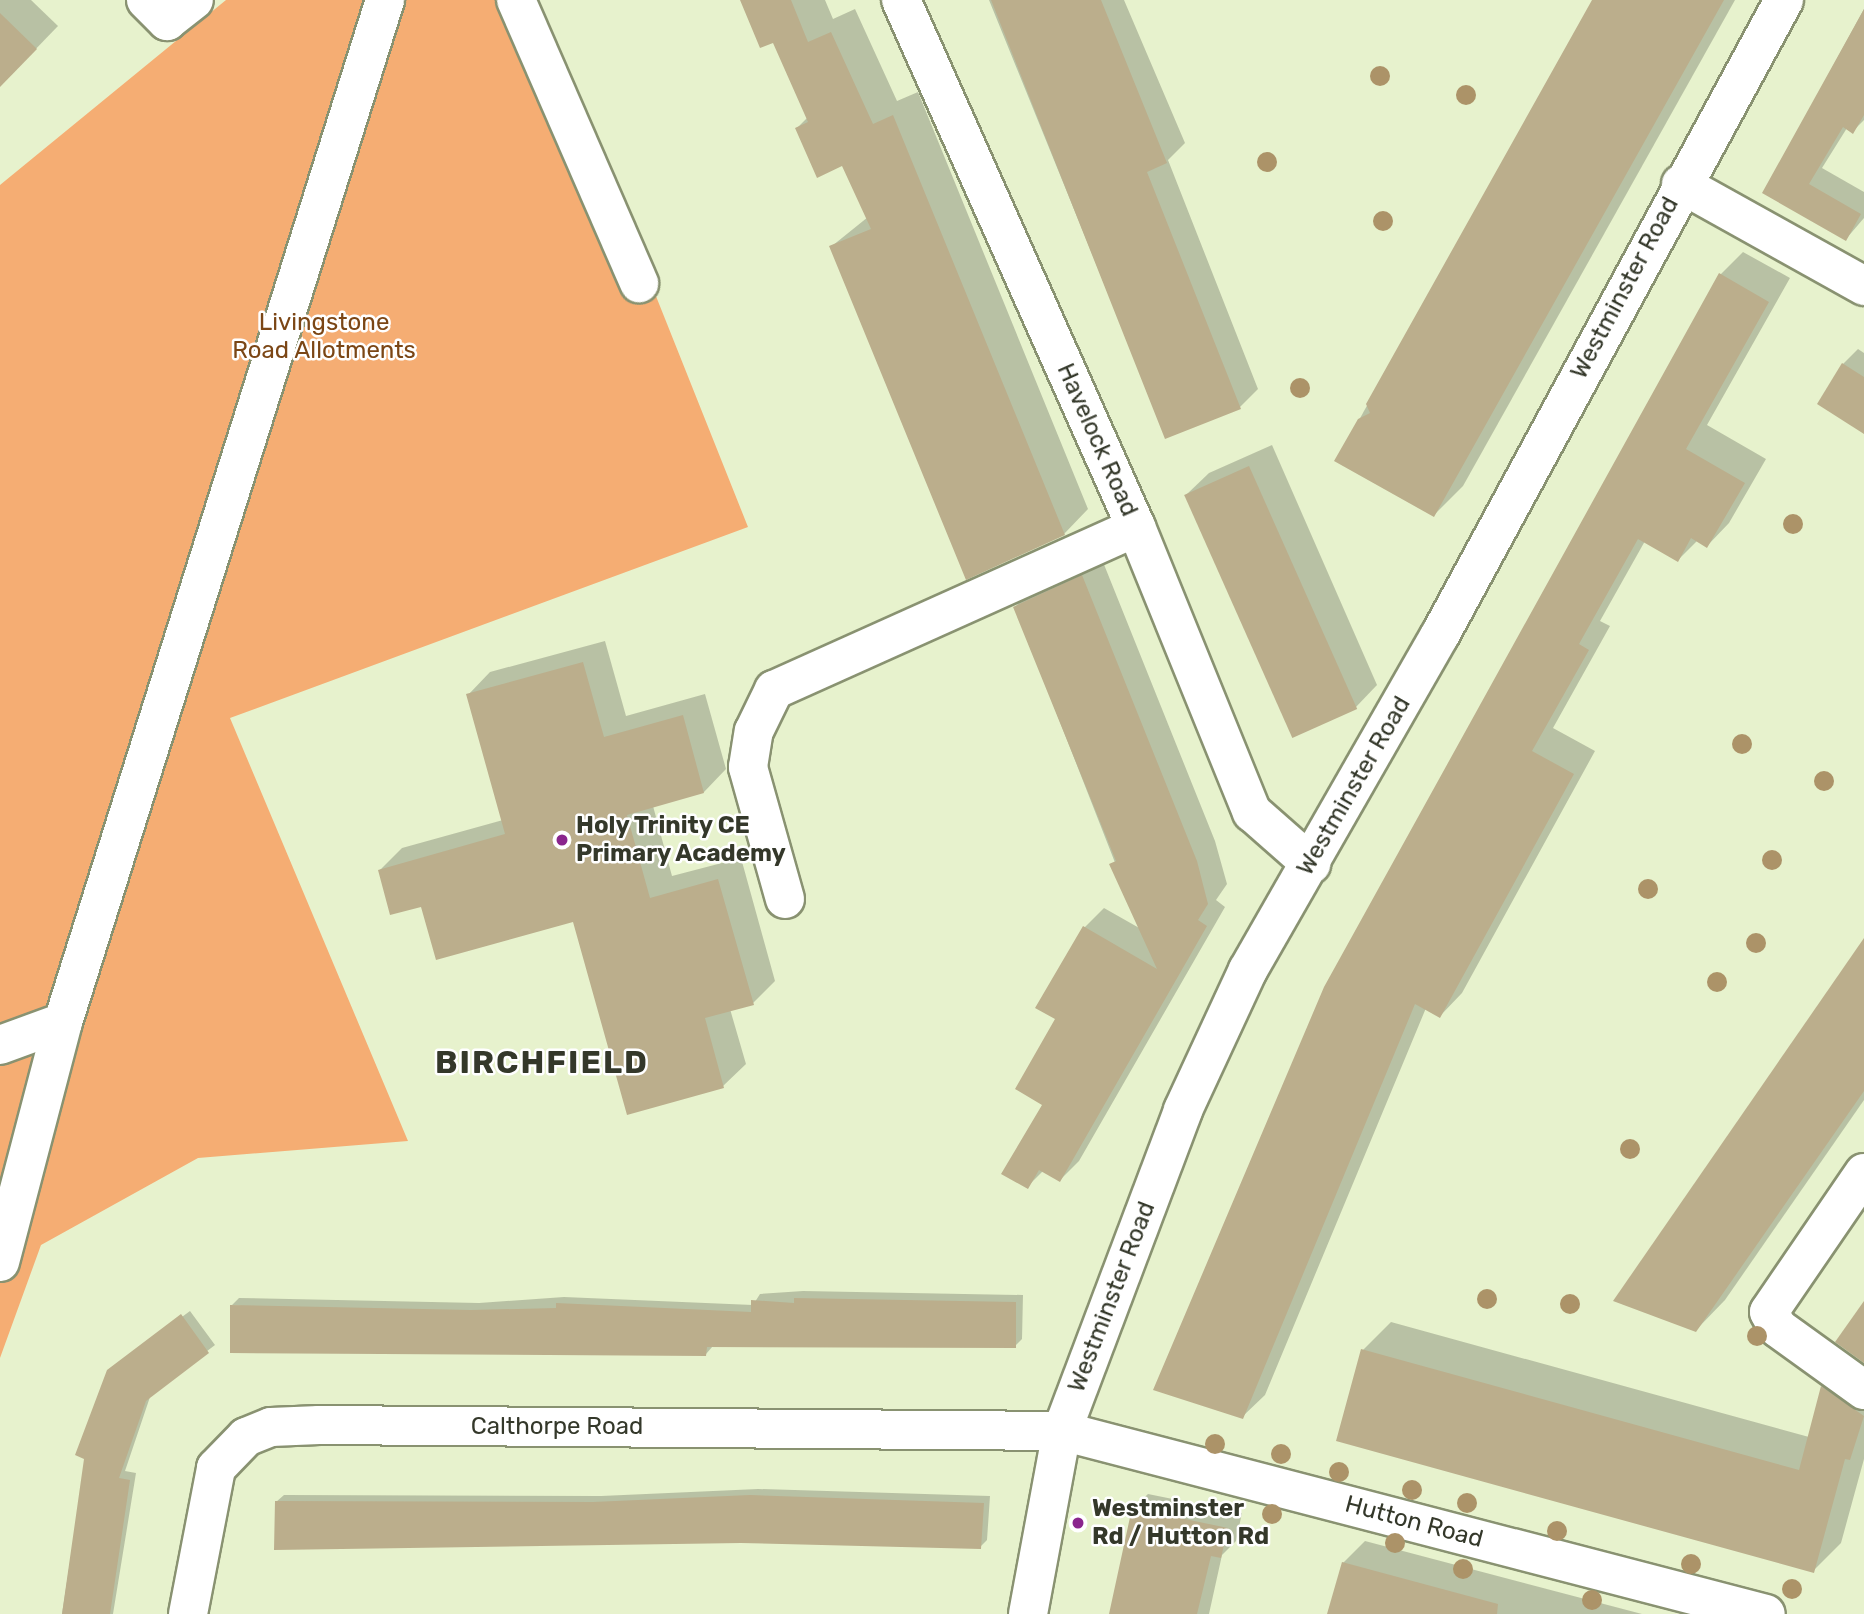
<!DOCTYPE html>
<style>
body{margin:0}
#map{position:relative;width:1864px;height:1614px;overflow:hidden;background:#e7f2cd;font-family:Rubik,sans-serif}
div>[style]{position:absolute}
.green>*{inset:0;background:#f5ad73}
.shadow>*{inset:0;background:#0003}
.building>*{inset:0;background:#bbae8c;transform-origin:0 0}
.roads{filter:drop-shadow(2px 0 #899271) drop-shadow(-2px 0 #899271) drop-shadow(0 2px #899271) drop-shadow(0 -2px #899271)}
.minor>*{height:38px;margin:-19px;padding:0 19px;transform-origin:19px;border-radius:19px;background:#fff}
.trees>*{width:20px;height:20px;margin:-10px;border-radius:50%;background:#ac9368}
.dots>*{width:19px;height:19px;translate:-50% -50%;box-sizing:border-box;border:4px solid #fff;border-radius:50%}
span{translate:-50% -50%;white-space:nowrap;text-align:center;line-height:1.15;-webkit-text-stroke:5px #fff;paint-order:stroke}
.street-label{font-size:24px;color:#34382a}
.park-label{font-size:24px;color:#7b4615}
.poi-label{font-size:24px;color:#34382a;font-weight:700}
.left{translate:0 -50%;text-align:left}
.district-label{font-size:32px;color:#34382a;font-weight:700;letter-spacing:2px}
</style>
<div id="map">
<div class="green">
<div style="clip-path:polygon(226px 0,524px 0,634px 241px,748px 527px,230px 718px,408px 1141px,198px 1158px,41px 1245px,0 1358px,0 185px)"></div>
</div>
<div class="shadow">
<div style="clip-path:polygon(0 0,31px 0,58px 26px,0 86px)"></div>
<div style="clip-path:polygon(742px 0,825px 0,833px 19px,855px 9px,897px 101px,918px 92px,1088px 509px,1064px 534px,832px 246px,868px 217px,843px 164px,797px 128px,808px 117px,774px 41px)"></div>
<div style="clip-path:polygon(989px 0,1124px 0,1185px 143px,1168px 160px,1258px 389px,1240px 407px,1166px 436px)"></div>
<div style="clip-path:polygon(1594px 0,1735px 0,1463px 486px,1434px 515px,1359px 420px)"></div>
<div style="clip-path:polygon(1864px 9px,1864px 120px,1853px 131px,1847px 128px,1822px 168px,1864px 192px,1864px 218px,1846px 239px,1764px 193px)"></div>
<div style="clip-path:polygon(1743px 252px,1790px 278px,1707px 425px,1766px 459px,1729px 523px,1707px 546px,1698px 540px,1678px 560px,1645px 541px,1600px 621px,1610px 626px,1553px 728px,1595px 751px,1462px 993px,1440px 1016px,1426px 1008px,1265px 1395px,1242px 1417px,1156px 1389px,1720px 275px)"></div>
<div style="clip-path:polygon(1858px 349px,1864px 353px,1864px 434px,1843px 364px)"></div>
<div style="clip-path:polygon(1272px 445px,1377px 685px,1355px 708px,1186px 495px,1209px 473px)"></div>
<div style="clip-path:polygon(1101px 557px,1215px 841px,1227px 884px,1216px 900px,1225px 907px,1079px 1161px,1060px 1180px,1043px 1171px,1027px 1187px,1058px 1019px,1038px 1007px,1085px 927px,1104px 908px,1141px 929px,1015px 607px,1034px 588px)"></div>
<div style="clip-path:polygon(605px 641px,626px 716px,705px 694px,726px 769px,704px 792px,653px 806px,672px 876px,741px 858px,775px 981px,753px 1003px,730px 1009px,746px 1064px,723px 1086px,574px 919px,422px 905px,380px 870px,402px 848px,503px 820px,468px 695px,490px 672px)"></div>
<div style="clip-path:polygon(1864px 945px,1864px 1100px,1725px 1300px,1696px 1330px)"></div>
<div style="clip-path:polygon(803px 1291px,1023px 1295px,1022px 1339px,1015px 1346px,713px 1346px,706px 1354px,232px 1305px,239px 1298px,479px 1303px,564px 1297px,753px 1305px,760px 1294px)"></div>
<div style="clip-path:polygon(190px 1311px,215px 1345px,151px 1394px,125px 1471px,136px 1473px,113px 1614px,62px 1614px,86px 1457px,113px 1368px)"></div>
<div style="clip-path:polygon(1391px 1322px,1809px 1437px,1823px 1387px,1850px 1359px,1864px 1367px,1864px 1459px,1841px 1543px,1813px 1571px,1363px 1350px)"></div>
<div style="clip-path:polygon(758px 1489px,990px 1496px,987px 1540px,980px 1547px,276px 1502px,284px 1495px,601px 1496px)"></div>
<div style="clip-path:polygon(1148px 1494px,1242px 1513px,1236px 1541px,1222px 1555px,1209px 1614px,1112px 1614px,1133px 1508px)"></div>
<div style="clip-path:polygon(1365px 1541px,1642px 1614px,1329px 1614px,1343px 1563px)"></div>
</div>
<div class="building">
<div style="clip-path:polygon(740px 0,791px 0,808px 42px,831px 32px,873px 124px,893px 115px,1065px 535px,966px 580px,829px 246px,871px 229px,842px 166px,817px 178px,795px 128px,808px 122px,773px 43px,760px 48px)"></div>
<div style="clip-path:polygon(991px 0,1101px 0,1167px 163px,1147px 172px,1241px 409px,1165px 439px)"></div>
<div style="clip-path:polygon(1592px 0,1724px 0,1434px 517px,1334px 461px,1358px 419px,1370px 413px,1366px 404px)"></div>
<div style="clip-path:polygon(1864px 9px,1864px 115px,1853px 134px,1843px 127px,1809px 184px,1861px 214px,1846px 241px,1762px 193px)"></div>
<div style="clip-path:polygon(0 13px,37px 49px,0 87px)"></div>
<div style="clip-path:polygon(1719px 273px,1769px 302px,1686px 449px,1745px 483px,1707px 548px,1691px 538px,1678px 562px,1638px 539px,1579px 644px,1589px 650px,1532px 751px,1574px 774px,1440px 1018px,1415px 1004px,1243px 1419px,1153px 1390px,1324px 987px)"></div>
<div style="clip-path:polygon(1842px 363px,1864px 377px,1864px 434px,1817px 404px)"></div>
<div style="left:1249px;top:466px;width:266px;height:71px;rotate:66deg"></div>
<div style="clip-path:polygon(1082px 575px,1197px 861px,1208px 904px,1198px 920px,1207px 926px,1060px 1182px,1039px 1170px,1028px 1189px,1001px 1174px,1042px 1105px,1015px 1089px,1055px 1019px,1035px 1008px,1083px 926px,1157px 969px,1109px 864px,1116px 861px,1013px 607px)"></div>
<div style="clip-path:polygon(583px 662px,604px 737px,683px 715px,704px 793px,627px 815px,650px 898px,718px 879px,754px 1005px,705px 1018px,724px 1088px,627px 1115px,573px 922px,436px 960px,421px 907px,390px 915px,378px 870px,505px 834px,466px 694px)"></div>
<div style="clip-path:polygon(1864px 938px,1864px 1091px,1696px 1332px,1613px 1301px)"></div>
<div style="clip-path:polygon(794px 1298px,1016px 1302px,1016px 1348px,707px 1347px,706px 1356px,230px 1353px,230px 1305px,471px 1310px,556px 1308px,556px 1303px,751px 1312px,751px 1300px,794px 1303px)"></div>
<div style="clip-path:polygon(1864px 1301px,1864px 1363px,1835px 1342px)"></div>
<div style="clip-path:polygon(181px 1314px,209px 1353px,146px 1401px,119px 1478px,130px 1480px,110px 1614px,62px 1614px,84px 1459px,75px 1455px,107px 1370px)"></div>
<div style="clip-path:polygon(1361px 1349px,1799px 1470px,1821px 1386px,1864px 1416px,1850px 1460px,1845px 1459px,1814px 1573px,1336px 1441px)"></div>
<div style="clip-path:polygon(750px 1495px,984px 1503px,981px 1549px,741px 1543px,274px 1550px,275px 1501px,593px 1502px)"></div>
<div style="clip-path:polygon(1132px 1508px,1228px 1528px,1221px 1558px,1211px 1556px,1197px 1614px,1109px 1614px)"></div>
<div style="clip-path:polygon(1342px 1562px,1498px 1604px,1497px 1614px,1327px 1614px)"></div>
</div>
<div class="roads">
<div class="minor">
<div style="left:146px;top:0;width:30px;rotate:45deg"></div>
<div style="left:167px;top:21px;width:34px;rotate:-38deg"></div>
<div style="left:516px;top:0;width:309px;rotate:66.5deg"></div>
<div style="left:901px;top:0;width:577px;rotate:65.97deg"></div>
<div style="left:1136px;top:527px;width:308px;rotate:67.9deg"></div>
<div style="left:1252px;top:812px;width:79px;rotate:41.4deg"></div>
<div style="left:1681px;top:184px;width:210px;rotate:29.1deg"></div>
<div style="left:785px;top:899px;width:137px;rotate:-105.7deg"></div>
<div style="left:748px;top:767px;width:36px;rotate:-81deg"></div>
<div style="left:754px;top:731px;width:46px;rotate:-64deg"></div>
<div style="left:774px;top:690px;width:397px;rotate:-24.2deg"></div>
<div style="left:0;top:1045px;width:67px;rotate:-20.1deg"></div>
<div style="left:1864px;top:1173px;width:168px;rotate:124.4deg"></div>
<div style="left:1769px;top:1312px;width:18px;rotate:61deg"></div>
<div style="left:1778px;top:1328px;width:106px;rotate:35.8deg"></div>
<div style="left:0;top:1262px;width:248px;rotate:-75.3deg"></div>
<div style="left:63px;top:1022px;width:1072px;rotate:-72.51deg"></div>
<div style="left:188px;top:1614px;width:149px;rotate:-79.1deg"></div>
<div style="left:216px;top:1468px;width:43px;rotate:-45.9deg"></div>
<div style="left:246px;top:1437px;width:27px;rotate:-22deg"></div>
<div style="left:271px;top:1427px;width:48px;rotate:-2.4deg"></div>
<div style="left:319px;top:1425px;width:743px;rotate:0.46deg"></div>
<div style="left:1062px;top:1431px;width:727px;rotate:14.57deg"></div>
<div style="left:1028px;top:1614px;width:186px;rotate:-79.5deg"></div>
<div style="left:1062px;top:1431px;width:343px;rotate:-69.3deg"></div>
<div style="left:1183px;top:1110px;width:154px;rotate:-65.1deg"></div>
<div style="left:1248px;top:970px;width:386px;rotate:-60.2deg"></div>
<div style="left:1440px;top:635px;width:722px;rotate:-61.55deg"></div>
</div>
</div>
<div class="trees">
<div style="left:1380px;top:76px"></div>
<div style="left:1466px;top:95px"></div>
<div style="left:1267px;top:162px"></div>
<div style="left:1383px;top:221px"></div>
<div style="left:1300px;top:388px"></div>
<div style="left:1793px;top:524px"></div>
<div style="left:1742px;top:744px"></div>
<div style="left:1824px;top:781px"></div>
<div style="left:1772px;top:860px"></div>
<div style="left:1648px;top:889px"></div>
<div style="left:1756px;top:943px"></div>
<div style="left:1717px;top:982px"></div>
<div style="left:1630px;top:1149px"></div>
<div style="left:1487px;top:1299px"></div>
<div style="left:1570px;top:1304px"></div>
<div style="left:1757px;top:1336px"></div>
<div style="left:1215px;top:1444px"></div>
<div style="left:1281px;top:1454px"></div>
<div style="left:1339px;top:1472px"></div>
<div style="left:1412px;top:1490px"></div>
<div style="left:1467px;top:1503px"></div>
<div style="left:1272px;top:1514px"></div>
<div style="left:1557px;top:1531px"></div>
<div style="left:1395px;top:1543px"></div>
<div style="left:1691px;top:1564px"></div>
<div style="left:1463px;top:1569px"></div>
<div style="left:1792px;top:1589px"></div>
<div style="left:1592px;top:1600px"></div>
</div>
<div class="dots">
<div style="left:562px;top:840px;background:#8a258d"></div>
<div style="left:1078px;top:1523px;background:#8a258d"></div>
</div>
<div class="street-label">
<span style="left:1625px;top:288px;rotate:-62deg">Westminster Road</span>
<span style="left:1097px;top:440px;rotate:66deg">Havelock Road</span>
<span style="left:1354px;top:786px;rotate:-60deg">Westminster Road</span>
<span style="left:1112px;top:1297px;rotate:-69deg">Westminster Road</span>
<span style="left:557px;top:1427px">Calthorpe Road</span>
<span style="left:1414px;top:1522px;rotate:15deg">Hutton Road</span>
</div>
<div class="park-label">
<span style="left:324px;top:337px">Livingstone<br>Road Allotments</span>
</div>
<div class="poi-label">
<span class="left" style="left:576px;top:840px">Holy Trinity CE<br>Primary Academy</span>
<span class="left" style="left:1092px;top:1523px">Westminster<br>Rd / Hutton Rd</span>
</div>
<div class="district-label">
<span style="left:542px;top:1062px">BIRCHFIELD</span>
</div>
</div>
